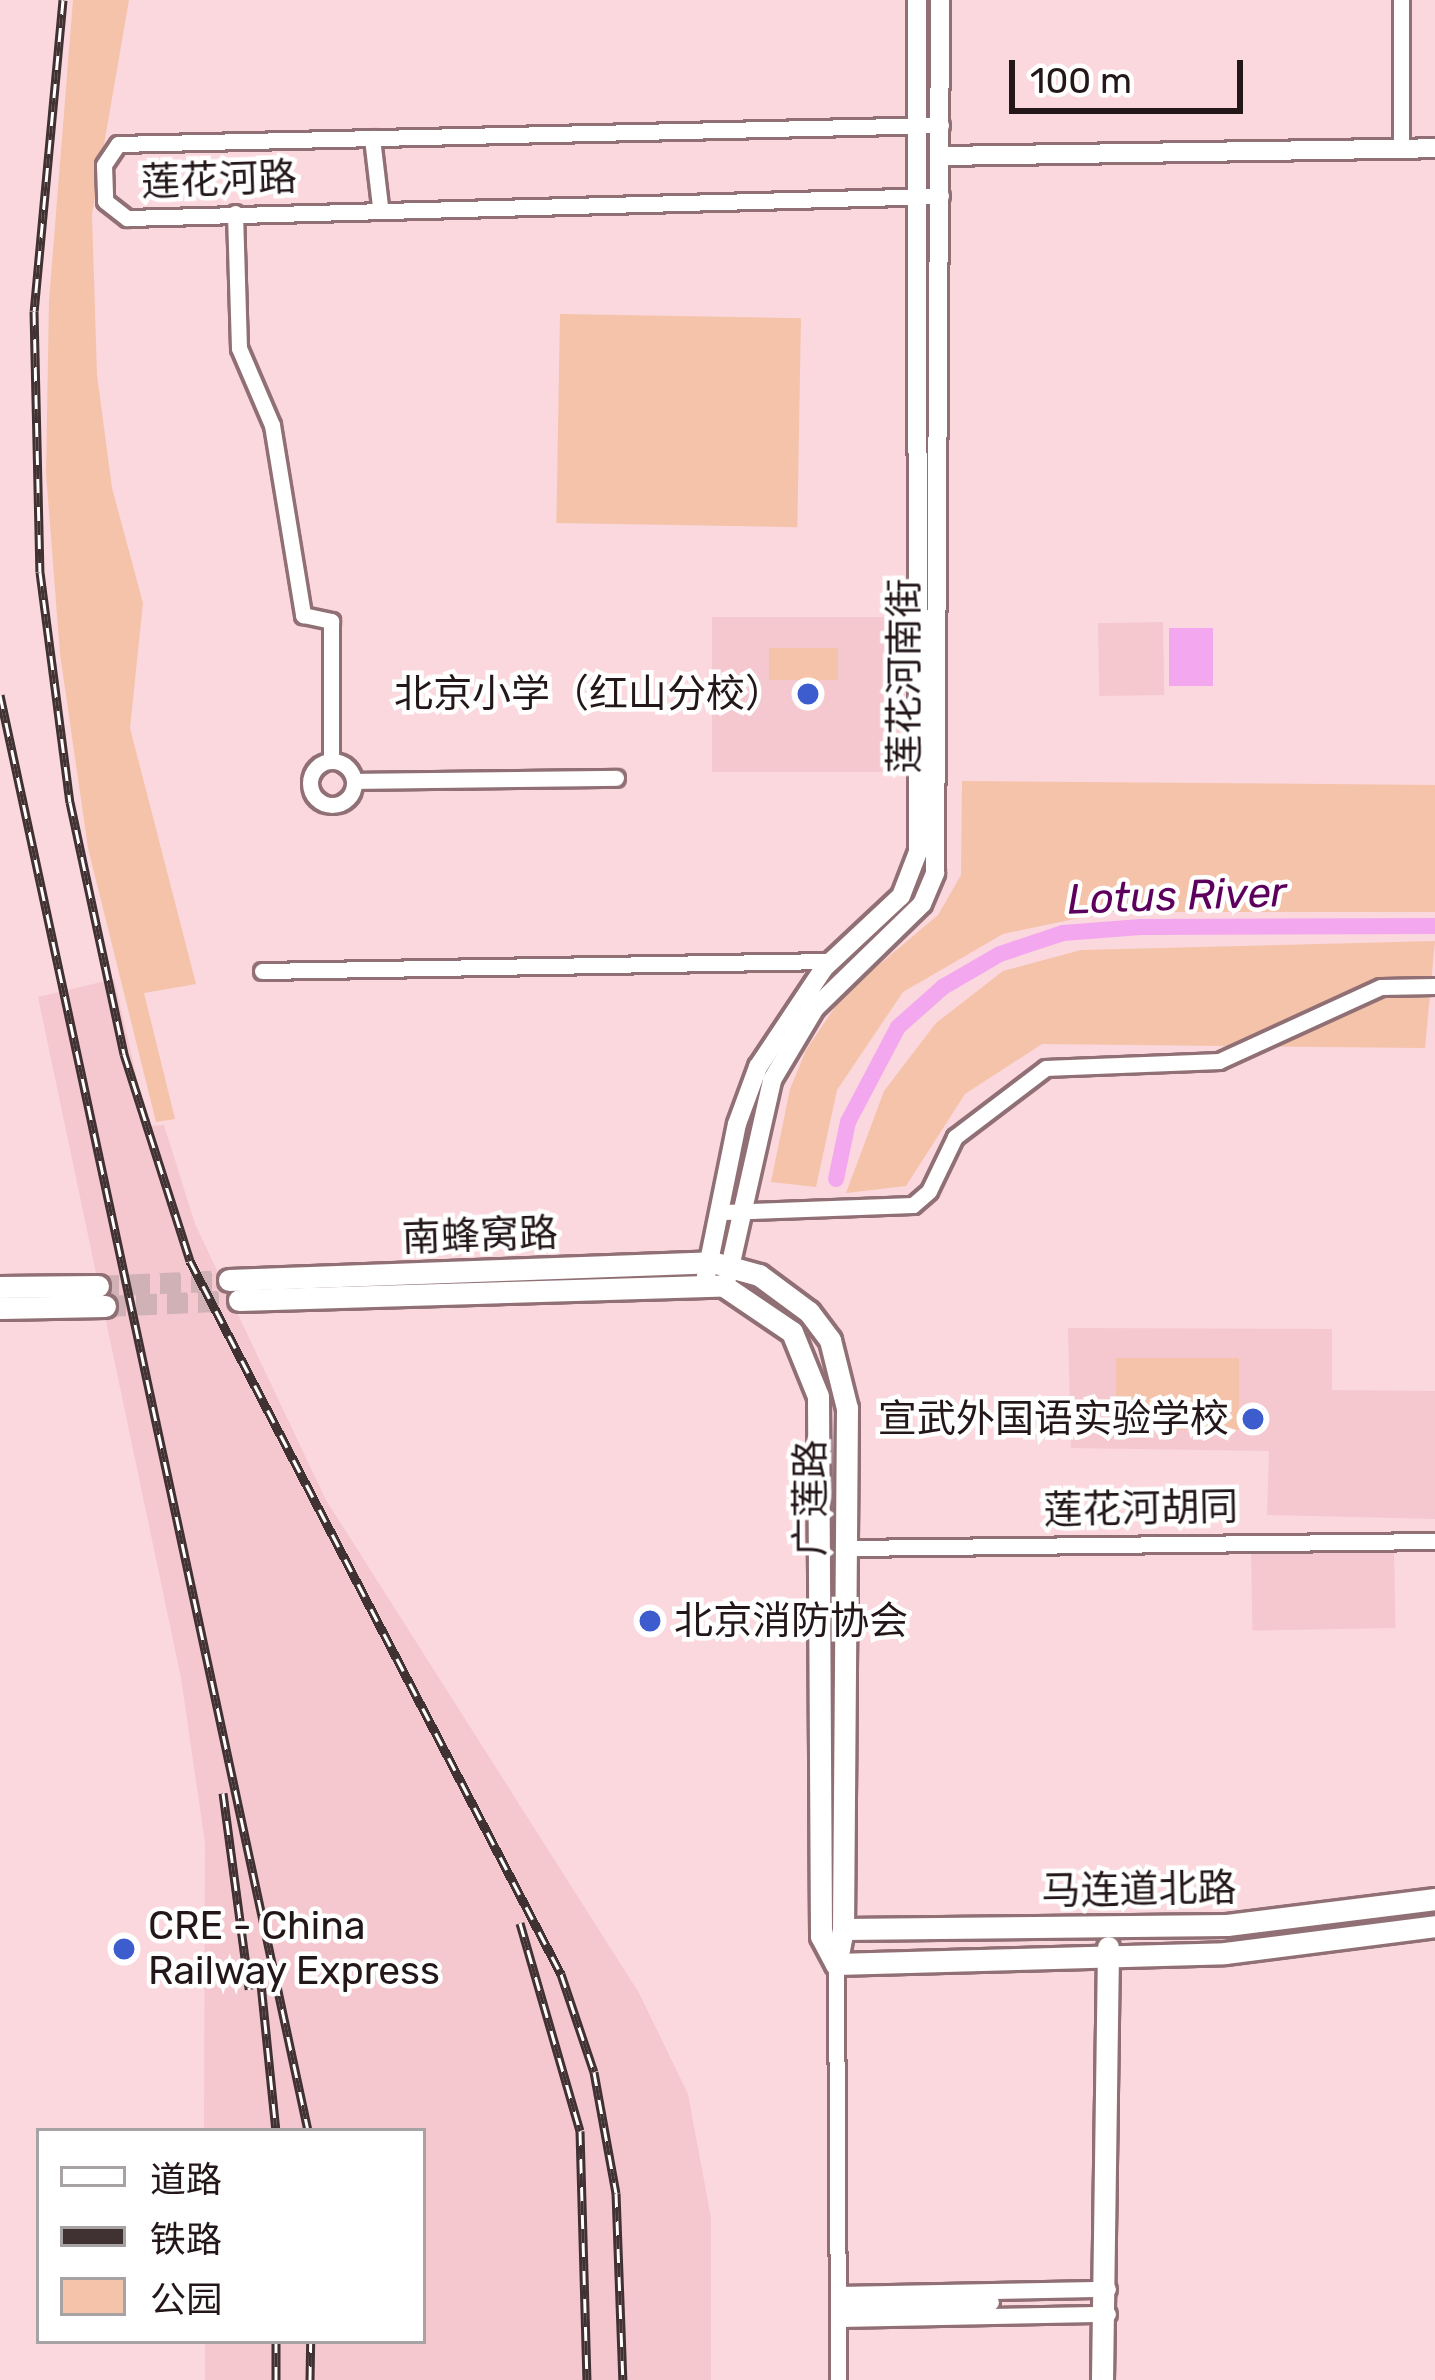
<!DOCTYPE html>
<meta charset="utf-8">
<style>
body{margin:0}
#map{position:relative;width:1435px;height:2380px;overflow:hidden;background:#fbd8dd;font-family:Rubik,"Noto Sans SC",sans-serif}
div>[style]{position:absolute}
.built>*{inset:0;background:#f4c8ce;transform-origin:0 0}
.green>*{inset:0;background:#f4c3aa;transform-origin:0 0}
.water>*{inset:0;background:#f2a7ee;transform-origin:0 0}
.canal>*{height:16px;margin:-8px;padding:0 8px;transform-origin:8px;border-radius:8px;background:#f2a7ee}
.secondary-tunnel>*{height:21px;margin-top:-10.5px;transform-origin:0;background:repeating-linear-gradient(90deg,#d0b1b6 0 21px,transparent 0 31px)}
.roads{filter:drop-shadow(3px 0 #907075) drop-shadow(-3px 0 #907075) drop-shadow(0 3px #907075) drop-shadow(0 -3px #907075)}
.minor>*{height:15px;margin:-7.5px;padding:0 7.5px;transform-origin:7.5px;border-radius:7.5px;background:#fff}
.minor>.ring{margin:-7.5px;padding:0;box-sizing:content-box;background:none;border:15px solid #fff;border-radius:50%}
.tertiary>*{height:18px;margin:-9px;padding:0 9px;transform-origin:9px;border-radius:9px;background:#fff}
.secondary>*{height:21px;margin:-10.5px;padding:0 10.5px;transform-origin:10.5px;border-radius:10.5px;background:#fff}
.rail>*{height:9px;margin-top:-4.5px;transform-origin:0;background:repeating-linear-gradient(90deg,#fff 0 14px,#403133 0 28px);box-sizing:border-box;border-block:3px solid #403133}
.dots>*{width:33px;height:33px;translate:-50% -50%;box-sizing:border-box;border:6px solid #fff;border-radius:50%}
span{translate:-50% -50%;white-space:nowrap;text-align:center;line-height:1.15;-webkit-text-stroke:9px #fff;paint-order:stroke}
.street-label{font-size:39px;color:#231719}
.poi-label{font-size:39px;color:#231719}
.right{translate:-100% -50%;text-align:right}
.left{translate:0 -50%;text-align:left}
.water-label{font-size:42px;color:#5d005d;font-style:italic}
.legend{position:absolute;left:36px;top:2128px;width:390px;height:216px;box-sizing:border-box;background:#fff;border:3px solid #a7a2a3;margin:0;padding:15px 21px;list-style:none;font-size:36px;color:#231719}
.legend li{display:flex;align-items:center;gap:24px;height:60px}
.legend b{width:60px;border:3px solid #a7a2a3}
.scale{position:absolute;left:1009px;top:60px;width:234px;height:54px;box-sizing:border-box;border:6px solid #231719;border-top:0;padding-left:15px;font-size:36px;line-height:42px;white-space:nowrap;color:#231719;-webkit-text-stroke:9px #fff;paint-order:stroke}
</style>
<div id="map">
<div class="built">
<div style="left:712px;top:617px;width:193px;height:155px"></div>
<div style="left:1163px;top:622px;width:73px;height:65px;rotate:89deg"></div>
<div style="clip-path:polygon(114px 979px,148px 1126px,164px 1125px,195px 1224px,326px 1500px,639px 1993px,688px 2094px,711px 2218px,711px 2380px,205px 2380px,205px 2341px,423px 2341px,423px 2131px,204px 2131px,205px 1843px,181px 1678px,38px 997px)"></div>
<div style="clip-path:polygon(1068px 1328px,1332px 1329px,1332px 1390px,1435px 1391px,1435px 1519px,1267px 1515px,1269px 1451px,1071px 1448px)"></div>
<div style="left:1394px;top:1546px;width:82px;height:143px;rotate:89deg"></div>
</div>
<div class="green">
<div style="clip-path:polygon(73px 0,129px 0,92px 214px,97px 375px,112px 488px,143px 603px,130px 728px,196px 984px,144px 993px,175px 1119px,156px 1122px,88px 848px,60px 654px,46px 473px,49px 301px)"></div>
<div style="left:560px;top:314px;width:241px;height:209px;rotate:1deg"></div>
<div style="left:769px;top:648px;width:69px;height:32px"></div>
<div style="clip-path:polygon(962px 781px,1435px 785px,1435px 912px,1108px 912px,1003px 934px,903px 992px,837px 1090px,816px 1187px,771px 1182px,790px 1089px,806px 1050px,843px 995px,938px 915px,961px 875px)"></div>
<div style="clip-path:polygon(1435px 941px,1425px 1048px,1042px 1044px,965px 1094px,906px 1186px,846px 1193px,884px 1091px,936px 1023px,1003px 971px,1081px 950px)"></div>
<div style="left:1116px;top:1358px;width:123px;height:72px"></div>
</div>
<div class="water">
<div style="left:1213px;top:628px;width:58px;height:44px;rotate:90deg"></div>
</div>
<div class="canal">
<div style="left:836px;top:1179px;width:58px;rotate:-78.1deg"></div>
<div style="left:848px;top:1122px;width:107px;rotate:-62.2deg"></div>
<div style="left:898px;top:1027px;width:60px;rotate:-41.6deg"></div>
<div style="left:943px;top:987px;width:66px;rotate:-30.1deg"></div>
<div style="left:1000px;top:954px;width:66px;rotate:-18.4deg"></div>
<div style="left:1063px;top:933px;width:78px;rotate:-4.4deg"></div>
<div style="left:1141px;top:927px;width:294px;rotate:-0.2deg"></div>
</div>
<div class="secondary-tunnel">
<div style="left:98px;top:1286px;width:131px;rotate:-2.6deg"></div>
<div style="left:105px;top:1306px;width:134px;rotate:-2.6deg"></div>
</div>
<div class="roads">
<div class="minor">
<div style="left:1401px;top:0;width:148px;rotate:90deg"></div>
<div style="left:941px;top:125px;width:823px;rotate:178.68deg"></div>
<div style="left:118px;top:144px;width:25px;rotate:124deg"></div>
<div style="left:104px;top:165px;width:36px;rotate:88deg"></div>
<div style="left:105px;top:201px;width:28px;rotate:38deg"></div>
<div style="left:127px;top:218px;width:814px;rotate:-1.55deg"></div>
<div style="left:372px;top:138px;width:68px;rotate:83.3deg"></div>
<div style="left:235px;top:213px;width:135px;rotate:88.3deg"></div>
<div style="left:239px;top:348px;width:84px;rotate:66.8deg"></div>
<div style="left:272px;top:425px;width:193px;rotate:80.7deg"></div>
<div style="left:303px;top:615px;width:29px;rotate:12deg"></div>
<div style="left:331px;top:621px;width:140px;rotate:90deg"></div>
<div class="ring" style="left:310px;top:761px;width:29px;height:29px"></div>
<div style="left:355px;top:781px;width:261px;rotate:-0.7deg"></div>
<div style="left:262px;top:971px;width:570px;rotate:-1.01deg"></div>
<div style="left:724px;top:1212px;width:189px;rotate:-2.1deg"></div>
<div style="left:913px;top:1205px;width:21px;rotate:-41deg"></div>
<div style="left:929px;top:1191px;width:60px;rotate:-64.3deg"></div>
<div style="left:955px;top:1137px;width:114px;rotate:-37.2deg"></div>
<div style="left:1046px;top:1068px;width:173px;rotate:-2.3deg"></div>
<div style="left:1219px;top:1061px;width:178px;rotate:-24.6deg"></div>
<div style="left:1381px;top:987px;width:54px;rotate:-1.1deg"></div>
<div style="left:847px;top:1548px;width:588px;rotate:-0.68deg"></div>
<div style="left:836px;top:1964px;width:416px;rotate:89.7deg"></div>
<div style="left:838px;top:2294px;width:270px;rotate:-1.1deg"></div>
<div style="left:838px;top:2306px;width:153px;rotate:-1.5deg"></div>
<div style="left:838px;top:2319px;width:270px;rotate:-1.1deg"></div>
</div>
<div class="tertiary">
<div style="left:941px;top:156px;width:494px;rotate:-0.9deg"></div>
<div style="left:728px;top:1276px;width:201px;rotate:-77.3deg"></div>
<div style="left:772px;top:1080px;width:84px;rotate:-59.2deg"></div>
<div style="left:815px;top:1008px;width:149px;rotate:-44.2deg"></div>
<div style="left:922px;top:904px;width:34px;rotate:-67deg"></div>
<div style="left:935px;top:873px;width:873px;rotate:-89.67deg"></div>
<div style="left:704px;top:1286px;width:165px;rotate:-78.5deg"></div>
<div style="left:737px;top:1124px;width:61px;rotate:-69.8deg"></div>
<div style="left:758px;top:1067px;width:119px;rotate:-56.3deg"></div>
<div style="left:824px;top:968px;width:105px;rotate:-43.1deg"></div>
<div style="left:901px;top:896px;width:47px;rotate:-68.9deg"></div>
<div style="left:918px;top:852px;width:852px;rotate:-90.07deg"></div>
</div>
<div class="secondary">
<div style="left:229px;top:1280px;width:483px;rotate:-2.1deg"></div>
<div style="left:712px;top:1262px;width:49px;rotate:15.5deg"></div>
<div style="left:759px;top:1275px;width:62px;rotate:36.5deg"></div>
<div style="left:809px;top:1312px;width:35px;rotate:53deg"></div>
<div style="left:830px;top:1340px;width:70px;rotate:76deg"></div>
<div style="left:847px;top:1408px;width:521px;rotate:90.44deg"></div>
<div style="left:843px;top:1929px;width:36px;rotate:101deg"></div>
<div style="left:0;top:1287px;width:98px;rotate:-0.6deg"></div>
<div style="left:239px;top:1300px;width:485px;rotate:-1.7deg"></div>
<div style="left:724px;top:1286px;width:82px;rotate:34.1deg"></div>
<div style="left:792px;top:1332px;width:69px;rotate:67.9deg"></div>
<div style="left:818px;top:1396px;width:540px;rotate:89.68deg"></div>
<div style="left:821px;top:1936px;width:32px;rotate:62deg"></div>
<div style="left:0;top:1308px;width:105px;rotate:-1.1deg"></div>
<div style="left:843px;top:1929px;width:384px;rotate:-0.6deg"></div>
<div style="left:1227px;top:1925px;width:210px;rotate:-7.1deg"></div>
<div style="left:836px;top:1964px;width:389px;rotate:-1.6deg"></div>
<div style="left:1225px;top:1953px;width:212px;rotate:-7.3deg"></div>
<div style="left:1102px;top:2380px;width:433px;rotate:-89.2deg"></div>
</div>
</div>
<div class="rail">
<div style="left:63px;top:0;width:312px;rotate:95.3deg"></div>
<div style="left:34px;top:311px;width:261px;rotate:88.7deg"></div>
<div style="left:40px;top:572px;width:232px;rotate:82.6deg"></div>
<div style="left:70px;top:802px;width:258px;rotate:77.9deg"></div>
<div style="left:124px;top:1054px;width:217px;rotate:72.3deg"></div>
<div style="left:190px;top:1261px;width:804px;rotate:62.51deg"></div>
<div style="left:561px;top:1974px;width:103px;rotate:71.4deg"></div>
<div style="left:594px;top:2072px;width:123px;rotate:79.7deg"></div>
<div style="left:616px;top:2193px;width:187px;rotate:87.9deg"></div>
<div style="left:0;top:695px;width:1469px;rotate:77.89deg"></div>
<div style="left:223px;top:1793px;width:198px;rotate:82.4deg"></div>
<div style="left:520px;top:1923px;width:216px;rotate:73.9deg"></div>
<div style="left:580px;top:2131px;width:249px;rotate:88.4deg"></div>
<div style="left:259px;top:1964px;width:168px;rotate:84.2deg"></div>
<div style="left:276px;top:2380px;width:39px;rotate:-90deg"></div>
<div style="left:310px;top:2380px;width:39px;rotate:-89deg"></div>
</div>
<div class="dots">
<div style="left:808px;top:694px;background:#3d5cce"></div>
<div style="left:1253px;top:1419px;background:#3d5cce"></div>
<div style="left:650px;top:1621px;background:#3d5cce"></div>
<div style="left:124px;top:1949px;background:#3d5cce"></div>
</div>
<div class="street-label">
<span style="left:219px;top:180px;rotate:-2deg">莲花河路</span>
<span style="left:905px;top:676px;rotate:-90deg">莲花河南街</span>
<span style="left:480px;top:1236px;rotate:-2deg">南蜂窝路</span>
<span style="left:811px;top:1498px;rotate:-90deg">广莲路</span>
<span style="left:1141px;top:1509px;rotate:-1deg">莲花河胡同</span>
<span style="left:1139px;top:1890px;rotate:-1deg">马连道北路</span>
</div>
<div class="poi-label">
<span class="right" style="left:784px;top:694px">北京小学（红山分校）</span>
<span class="right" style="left:1229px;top:1419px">宣武外国语实验学校</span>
<span class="left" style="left:674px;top:1621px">北京消防协会</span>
<span class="left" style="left:148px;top:1949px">CRE - China<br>Railway Express</span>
</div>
<div class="water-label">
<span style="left:1177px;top:896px;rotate:-2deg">Lotus River</span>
</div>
<ul class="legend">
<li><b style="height:15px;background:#fff"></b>道路</li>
<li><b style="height:15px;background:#403133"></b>铁路</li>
<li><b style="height:33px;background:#f4c3aa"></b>公园</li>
</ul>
<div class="scale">100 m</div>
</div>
